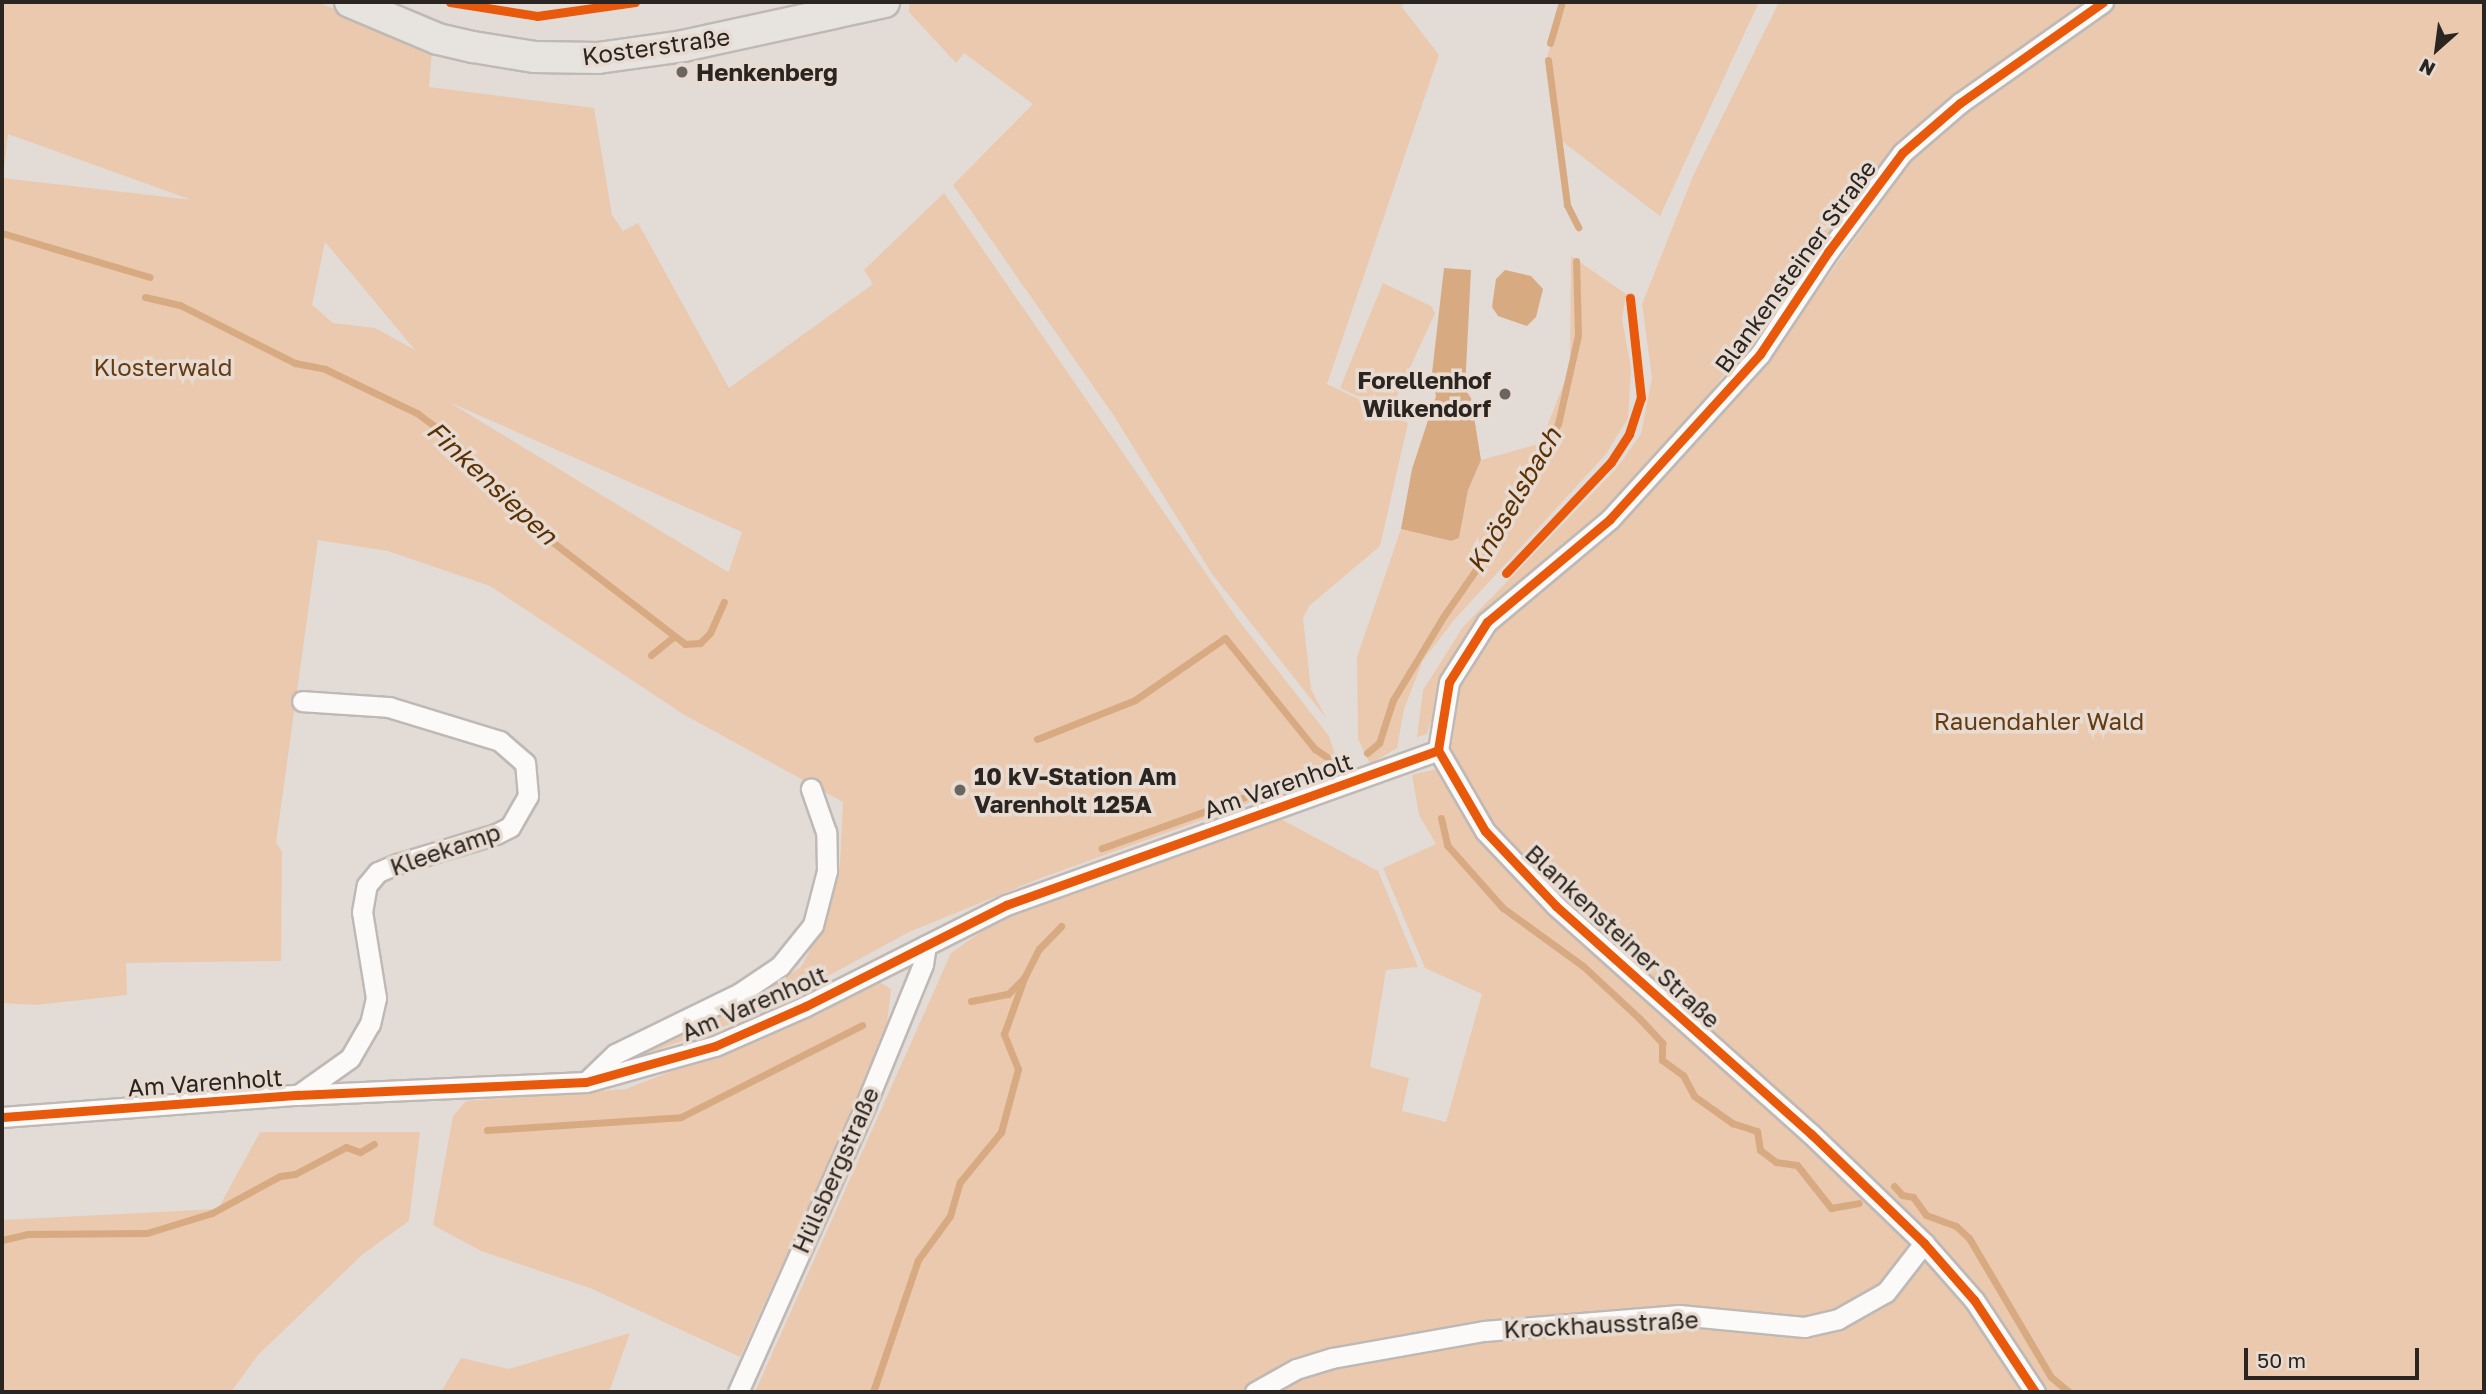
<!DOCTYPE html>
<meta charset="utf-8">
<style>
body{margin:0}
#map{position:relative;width:2486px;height:1394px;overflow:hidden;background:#e3dcd6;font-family:"Golos Text",sans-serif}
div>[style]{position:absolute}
.green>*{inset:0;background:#eac9ae}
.water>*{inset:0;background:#d8aa82}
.stream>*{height:7px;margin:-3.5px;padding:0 3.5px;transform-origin:3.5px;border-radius:3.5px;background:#d8aa82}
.roads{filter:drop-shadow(2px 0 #bfb9b5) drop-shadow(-2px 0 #bfb9b5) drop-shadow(0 2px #bfb9b5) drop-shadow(0 -2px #bfb9b5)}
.street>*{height:19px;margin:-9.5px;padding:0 9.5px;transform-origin:9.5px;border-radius:9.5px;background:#fbfaf9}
.primary>*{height:30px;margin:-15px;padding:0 15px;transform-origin:15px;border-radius:15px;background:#e7e3de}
.cycleway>*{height:9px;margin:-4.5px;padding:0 4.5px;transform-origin:4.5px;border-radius:4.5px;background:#e8590c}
.dots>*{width:19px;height:19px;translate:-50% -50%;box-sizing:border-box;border:4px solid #e8dbd1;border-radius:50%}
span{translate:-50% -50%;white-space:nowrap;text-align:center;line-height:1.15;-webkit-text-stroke:7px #e8dbd1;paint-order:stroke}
.street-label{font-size:24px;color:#2a2521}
.poi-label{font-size:24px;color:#2a2521;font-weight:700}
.left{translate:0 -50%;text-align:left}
.right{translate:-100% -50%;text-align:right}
.park-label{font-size:24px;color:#653b11}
.water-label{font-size:26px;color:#5b3104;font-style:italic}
.frame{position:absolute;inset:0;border:4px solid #2a2521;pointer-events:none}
.north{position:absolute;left:2402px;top:14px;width:70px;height:70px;-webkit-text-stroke:5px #e8dbd1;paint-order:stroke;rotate:208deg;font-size:19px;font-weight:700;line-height:28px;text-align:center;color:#2a2521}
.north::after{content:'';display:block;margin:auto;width:24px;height:32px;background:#2a2521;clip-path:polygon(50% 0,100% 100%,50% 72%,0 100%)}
.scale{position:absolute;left:2244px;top:1348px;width:175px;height:32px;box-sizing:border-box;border:4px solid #2a2521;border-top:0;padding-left:9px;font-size:21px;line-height:24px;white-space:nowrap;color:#2a2521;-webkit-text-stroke:5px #e8dbd1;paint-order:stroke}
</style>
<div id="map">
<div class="green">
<div style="clip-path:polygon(evenodd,2px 2px,318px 2px,432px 50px,429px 87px,594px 108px,612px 215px,623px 231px,638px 223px,729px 388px,873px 284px,864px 270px,944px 193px,1236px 617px,1329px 736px,1340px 770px,1041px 878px,909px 932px,754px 1016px,639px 1056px,639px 1050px,755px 995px,801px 967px,828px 916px,840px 863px,843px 802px,683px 714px,490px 586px,388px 551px,318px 540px,276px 842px,282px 852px,281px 961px,126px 963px,127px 995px,35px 1005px,2px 1003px,2px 2px,8px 134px,192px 200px,193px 200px,3px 178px,8px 134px,2px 2px,325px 242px,326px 243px,415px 350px,375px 328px,333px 323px,312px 305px,325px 242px,2px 2px,449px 402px,742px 532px,729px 571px,728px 572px,449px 402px)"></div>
<div style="clip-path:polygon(909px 2px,1408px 2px,1401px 6px,1439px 55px,1327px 384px,1408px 423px,1380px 546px,1309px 606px,1303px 618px,1311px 689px,1326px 718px,1212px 574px,1114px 416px,953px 185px,1033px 104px,964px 53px,956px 63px,909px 12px)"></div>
<div style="clip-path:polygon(1567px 2px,1759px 2px,1660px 216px,1563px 142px,1547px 56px)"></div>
<div style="clip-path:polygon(1779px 2px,2088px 3px,1951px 97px,1894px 150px,1672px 443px,1602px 516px,1482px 615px,1444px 677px,1427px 734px,1417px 737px,1423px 690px,1463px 627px,1616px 469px,1641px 434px,1652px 378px,1642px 304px,1693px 176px)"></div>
<div style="clip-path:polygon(2118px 2px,2484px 2px,2484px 1392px,755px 1392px,951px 953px,1006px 914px,1275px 816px,1378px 871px,1418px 967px,1386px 970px,1370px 1067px,1409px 1078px,1402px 1111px,1446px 1122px,1482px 994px,1425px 968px,1383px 868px,1436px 844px,1419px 815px,1412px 775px,1448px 766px,1449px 727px,1461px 687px,1494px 631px,1556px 581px,1616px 525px,1765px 363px,1913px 159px,1966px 107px)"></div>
<div style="clip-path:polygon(1571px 256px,1626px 294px,1622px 319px,1631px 368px,1628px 418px,1606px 454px,1455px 619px,1423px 660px,1404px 709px,1397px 748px,1370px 764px,1358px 739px,1357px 657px,1401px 529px,1450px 541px,1459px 538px,1468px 490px,1481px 460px,1563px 437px,1546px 429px,1570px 368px)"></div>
<div style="clip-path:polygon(1383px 283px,1431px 306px,1435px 313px,1390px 411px,1340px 388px)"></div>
<div style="clip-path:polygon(871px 977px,891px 989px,885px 1039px,740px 1357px,590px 1288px,481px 1251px,433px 1225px,453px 1116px,466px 1101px,626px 1089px,812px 1016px)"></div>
<div style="clip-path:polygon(260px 1132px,420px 1132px,409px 1221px,363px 1254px,258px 1355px,231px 1392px,2px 1392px,2px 1220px,218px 1209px)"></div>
<div style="clip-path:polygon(630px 1333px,609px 1392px,441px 1392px,461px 1358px,509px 1369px)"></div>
</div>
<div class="water">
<div style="clip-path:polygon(1444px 268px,1471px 270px,1465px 389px,1471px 398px,1481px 460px,1468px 490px,1459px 538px,1451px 541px,1401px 529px,1412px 469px,1436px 396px,1432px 373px)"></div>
<div style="clip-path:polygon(1505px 270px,1531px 276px,1543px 289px,1536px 317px,1527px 326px,1498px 316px,1492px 307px,1496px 279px)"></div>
</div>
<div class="stream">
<div style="left:1550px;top:43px;width:43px;rotate:-73.7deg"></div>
<div style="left:1548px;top:60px;width:146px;rotate:82.5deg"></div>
<div style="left:1567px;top:205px;width:25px;rotate:63deg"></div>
<div style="left:2px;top:233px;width:154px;rotate:16.6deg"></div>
<div style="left:145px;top:297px;width:36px;rotate:13deg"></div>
<div style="left:180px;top:305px;width:129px;rotate:26.8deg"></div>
<div style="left:295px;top:363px;width:31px;rotate:11deg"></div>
<div style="left:325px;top:369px;width:102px;rotate:25.6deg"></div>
<div style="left:417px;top:413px;width:46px;rotate:37.1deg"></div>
<div style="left:454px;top:441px;width:122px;rotate:47deg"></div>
<div style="left:537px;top:530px;width:187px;rotate:37.6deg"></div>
<div style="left:685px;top:644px;width:15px;rotate:-4deg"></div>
<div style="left:700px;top:643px;width:14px;rotate:-45deg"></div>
<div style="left:710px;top:633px;width:34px;rotate:-66deg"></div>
<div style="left:651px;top:655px;width:28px;rotate:-39deg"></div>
<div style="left:1037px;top:739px;width:105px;rotate:-21.7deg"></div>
<div style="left:1135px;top:700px;width:109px;rotate:-34.6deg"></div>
<div style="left:1225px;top:638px;width:143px;rotate:51deg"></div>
<div style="left:1315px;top:749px;width:27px;rotate:34deg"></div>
<div style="left:1337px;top:764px;width:250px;rotate:160.3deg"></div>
<div style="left:1367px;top:753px;width:16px;rotate:-40deg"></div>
<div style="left:1379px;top:743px;width:45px;rotate:-72deg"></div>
<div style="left:1393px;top:700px;width:97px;rotate:-58.9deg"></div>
<div style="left:1443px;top:617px;width:100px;rotate:-55.2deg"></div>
<div style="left:1500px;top:535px;width:43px;rotate:-72.4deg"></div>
<div style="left:1513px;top:494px;width:44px;rotate:-52.4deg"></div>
<div style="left:1540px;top:459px;width:39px;rotate:-63deg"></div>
<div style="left:1558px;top:424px;width:91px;rotate:-77.3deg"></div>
<div style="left:1578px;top:335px;width:74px;rotate:-91.5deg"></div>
<div style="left:1441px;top:818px;width:28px;rotate:77deg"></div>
<div style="left:1447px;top:845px;width:84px;rotate:48.4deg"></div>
<div style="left:1503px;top:908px;width:99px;rotate:35.9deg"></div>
<div style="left:1583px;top:966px;width:78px;rotate:42.9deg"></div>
<div style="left:1640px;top:1019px;width:33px;rotate:47deg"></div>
<div style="left:1662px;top:1043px;width:17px;rotate:90deg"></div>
<div style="left:1662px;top:1060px;width:26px;rotate:36deg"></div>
<div style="left:1683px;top:1075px;width:24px;rotate:62deg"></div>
<div style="left:1694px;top:1096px;width:47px;rotate:35.4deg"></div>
<div style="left:1732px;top:1123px;width:26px;rotate:18deg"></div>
<div style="left:1757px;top:1131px;width:19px;rotate:81deg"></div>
<div style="left:1760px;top:1150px;width:20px;rotate:37deg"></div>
<div style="left:1776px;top:1162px;width:21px;rotate:8deg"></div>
<div style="left:1797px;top:1165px;width:55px;rotate:51.7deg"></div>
<div style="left:1831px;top:1208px;width:28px;rotate:-10deg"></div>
<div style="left:971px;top:1001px;width:38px;rotate:-11deg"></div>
<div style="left:1008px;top:994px;width:23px;rotate:-45deg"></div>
<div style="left:487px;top:1130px;width:194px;rotate:-3.8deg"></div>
<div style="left:681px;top:1117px;width:203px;rotate:-26.9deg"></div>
<div style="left:1894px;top:1186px;width:12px;rotate:48deg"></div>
<div style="left:1902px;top:1195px;width:11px;rotate:10deg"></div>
<div style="left:1913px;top:1197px;width:22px;rotate:54deg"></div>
<div style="left:1926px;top:1215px;width:32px;rotate:20deg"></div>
<div style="left:1956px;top:1226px;width:18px;rotate:43deg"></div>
<div style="left:1969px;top:1238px;width:161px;rotate:59.5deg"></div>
<div style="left:2051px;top:1377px;width:23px;rotate:40deg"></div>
<div style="left:2px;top:1240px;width:26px;rotate:-13deg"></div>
<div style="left:27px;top:1234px;width:120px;rotate:-0.5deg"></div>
<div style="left:147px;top:1233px;width:68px;rotate:-17.1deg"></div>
<div style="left:212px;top:1213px;width:77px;rotate:-28.6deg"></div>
<div style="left:280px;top:1176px;width:15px;rotate:-8deg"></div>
<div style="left:295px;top:1174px;width:58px;rotate:-27.9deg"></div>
<div style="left:346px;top:1147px;width:15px;rotate:20deg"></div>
<div style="left:360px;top:1152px;width:16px;rotate:-30deg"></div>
<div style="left:873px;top:1392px;width:139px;rotate:-71.2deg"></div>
<div style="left:918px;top:1260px;width:54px;rotate:-54deg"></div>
<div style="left:950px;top:1216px;width:35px;rotate:-74deg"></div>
<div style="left:960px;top:1182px;width:65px;rotate:-50.6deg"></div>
<div style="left:1001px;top:1132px;width:65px;rotate:-74.9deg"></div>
<div style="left:1018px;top:1069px;width:38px;rotate:-112deg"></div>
<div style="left:1004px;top:1034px;width:59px;rotate:-70.3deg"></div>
<div style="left:1024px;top:978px;width:33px;rotate:-63deg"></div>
<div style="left:1039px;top:949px;width:32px;rotate:-46deg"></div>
</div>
<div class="roads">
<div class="street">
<div style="left:589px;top:1079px;width:36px;rotate:-44deg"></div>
<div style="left:615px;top:1054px;width:139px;rotate:-26deg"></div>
<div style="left:740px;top:993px;width:48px;rotate:-34deg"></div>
<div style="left:780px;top:966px;width:53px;rotate:-51.2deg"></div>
<div style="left:813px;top:925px;width:56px;rotate:-75.5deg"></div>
<div style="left:827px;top:871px;width:39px;rotate:-91deg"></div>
<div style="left:826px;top:832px;width:46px;rotate:-109.2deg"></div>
<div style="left:298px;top:1095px;width:64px;rotate:-35.4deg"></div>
<div style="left:350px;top:1058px;width:39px;rotate:-60deg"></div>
<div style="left:370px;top:1024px;width:27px;rotate:-77deg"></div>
<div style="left:376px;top:998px;width:87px;rotate:-99.2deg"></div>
<div style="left:362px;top:912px;width:27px;rotate:-80deg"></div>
<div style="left:367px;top:885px;width:17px;rotate:-50deg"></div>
<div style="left:378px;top:872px;width:21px;rotate:-23deg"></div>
<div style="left:397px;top:864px;width:103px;rotate:-16.9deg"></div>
<div style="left:496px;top:834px;width:16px;rotate:-27deg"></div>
<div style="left:510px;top:827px;width:36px;rotate:-60deg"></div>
<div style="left:528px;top:796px;width:33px;rotate:-95deg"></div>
<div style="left:525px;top:763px;width:33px;rotate:-139deg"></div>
<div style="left:500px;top:741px;width:116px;rotate:-163deg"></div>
<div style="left:389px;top:707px;width:87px;rotate:-176.1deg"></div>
<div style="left:2px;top:1117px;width:296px;rotate:-4.3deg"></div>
<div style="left:297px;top:1095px;width:289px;rotate:-2.6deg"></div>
<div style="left:586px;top:1082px;width:134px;rotate:-15.6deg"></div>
<div style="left:715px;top:1046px;width:99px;rotate:-23.7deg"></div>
<div style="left:806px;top:1006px;width:224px;rotate:-26.8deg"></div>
<div style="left:1006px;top:905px;width:459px;rotate:-19.7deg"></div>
<div style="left:738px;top:1392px;width:315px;rotate:-66deg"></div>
<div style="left:866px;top:1104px;width:151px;rotate:-67.8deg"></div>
<div style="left:923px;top:964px;width:19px;rotate:-81deg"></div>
<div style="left:1255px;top:1392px;width:47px;rotate:-29.3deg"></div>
<div style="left:1296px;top:1369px;width:38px;rotate:-17deg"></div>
<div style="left:1332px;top:1358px;width:154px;rotate:-10.1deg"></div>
<div style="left:1484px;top:1331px;width:196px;rotate:-4.7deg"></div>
<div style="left:1679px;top:1315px;width:126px;rotate:5.5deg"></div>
<div style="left:1804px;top:1327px;width:35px;rotate:-13deg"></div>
<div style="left:1838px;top:1319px;width:55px;rotate:-29.4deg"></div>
<div style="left:1886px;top:1292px;width:62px;rotate:-52.2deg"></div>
<div style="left:2035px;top:1392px;width:110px;rotate:-123.5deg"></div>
<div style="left:1974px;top:1300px;width:76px;rotate:-131.3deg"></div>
<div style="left:1924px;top:1243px;width:157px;rotate:-136deg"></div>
<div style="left:1811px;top:1134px;width:342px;rotate:-138.2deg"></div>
<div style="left:1556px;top:906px;width:103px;rotate:-133.4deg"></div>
<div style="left:1485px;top:831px;width:94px;rotate:-120.1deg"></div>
<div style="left:1438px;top:750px;width:69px;rotate:-80.8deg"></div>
<div style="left:1449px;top:682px;width:71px;rotate:-57.7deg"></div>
<div style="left:1487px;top:622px;width:160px;rotate:-39.9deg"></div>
<div style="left:1610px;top:519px;width:223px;rotate:-47.7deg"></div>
<div style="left:1760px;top:354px;width:123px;rotate:-56.3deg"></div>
<div style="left:1828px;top:252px;width:124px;rotate:-53.2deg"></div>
<div style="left:1902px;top:153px;width:77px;rotate:-40.8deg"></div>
<div style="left:1960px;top:103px;width:175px;rotate:-35.2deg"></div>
</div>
<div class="primary">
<div style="left:350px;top:2px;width:95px;rotate:22.8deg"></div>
<div style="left:438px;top:39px;width:36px;rotate:13deg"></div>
<div style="left:473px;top:47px;width:63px;rotate:9.2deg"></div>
<div style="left:535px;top:57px;width:63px;rotate:0.9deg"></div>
<div style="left:598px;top:58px;width:86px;rotate:-8deg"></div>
<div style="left:683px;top:46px;width:206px;rotate:-12.3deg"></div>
</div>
</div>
<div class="cycleway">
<div style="left:450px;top:2px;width:88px;rotate:9.1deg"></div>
<div style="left:537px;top:16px;width:99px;rotate:-8.1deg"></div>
<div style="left:1506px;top:573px;width:153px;rotate:-46.6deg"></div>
<div style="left:1611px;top:462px;width:33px;rotate:-57deg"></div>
<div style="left:1629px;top:434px;width:38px;rotate:-72deg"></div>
<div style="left:1641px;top:398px;width:101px;rotate:-96.3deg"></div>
<div style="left:2px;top:1117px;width:296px;rotate:-4.3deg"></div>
<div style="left:297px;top:1095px;width:289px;rotate:-2.6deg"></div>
<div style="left:586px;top:1082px;width:134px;rotate:-15.6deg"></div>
<div style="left:715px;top:1046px;width:99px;rotate:-23.7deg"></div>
<div style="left:806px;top:1006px;width:224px;rotate:-26.8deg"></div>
<div style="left:1006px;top:905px;width:459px;rotate:-19.7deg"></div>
<div style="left:2035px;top:1392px;width:110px;rotate:-123.5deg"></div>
<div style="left:1974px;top:1300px;width:76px;rotate:-131.3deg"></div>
<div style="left:1924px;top:1243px;width:157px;rotate:-136deg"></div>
<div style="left:1811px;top:1134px;width:342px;rotate:-138.2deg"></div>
<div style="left:1556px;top:906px;width:103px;rotate:-133.4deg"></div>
<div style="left:1485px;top:831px;width:94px;rotate:-120.1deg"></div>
<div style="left:1438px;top:750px;width:69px;rotate:-80.8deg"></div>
<div style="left:1449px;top:682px;width:71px;rotate:-57.7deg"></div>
<div style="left:1487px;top:622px;width:160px;rotate:-39.9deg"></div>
<div style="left:1610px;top:519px;width:223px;rotate:-47.7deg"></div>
<div style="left:1760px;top:354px;width:123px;rotate:-56.3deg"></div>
<div style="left:1828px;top:252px;width:124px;rotate:-53.2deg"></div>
<div style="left:1902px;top:153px;width:77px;rotate:-40.8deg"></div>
<div style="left:1960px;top:103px;width:175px;rotate:-35.2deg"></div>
</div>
<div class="dots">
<div style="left:682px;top:72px;background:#6b6560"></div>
<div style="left:1505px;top:394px;background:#6b6560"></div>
<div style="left:960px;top:790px;background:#6b6560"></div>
</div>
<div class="street-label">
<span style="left:656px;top:46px;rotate:-8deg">Kosterstraße</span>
<span style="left:1795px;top:266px;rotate:-54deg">Blankensteiner Straße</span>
<span style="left:1278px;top:785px;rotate:-19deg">Am Varenholt</span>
<span style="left:445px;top:849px;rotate:-19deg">Kleekamp</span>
<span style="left:1623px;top:936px;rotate:43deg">Blankensteiner Straße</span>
<span style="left:754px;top:1003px;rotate:-23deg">Am Varenholt</span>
<span style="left:205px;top:1082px;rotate:-4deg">Am Varenholt</span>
<span style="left:835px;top:1170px;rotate:-66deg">Hülsbergstraße</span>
<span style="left:1601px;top:1324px;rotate:-3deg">Krockhausstraße</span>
</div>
<div class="poi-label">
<span class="left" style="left:696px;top:72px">Henkenberg</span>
<span class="right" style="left:1491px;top:394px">Forellenhof<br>Wilkendorf</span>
<span class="left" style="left:974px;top:790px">10 kV-Station Am<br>Varenholt 125A</span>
</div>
<div class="park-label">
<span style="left:163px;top:367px">Klosterwald</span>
<span style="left:2039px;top:721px">Rauendahler Wald</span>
</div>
<div class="water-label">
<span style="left:492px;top:483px;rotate:43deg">Finkensiepen</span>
<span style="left:1514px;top:500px;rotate:-60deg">Knöselsbach</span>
</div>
<div class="frame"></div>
<div class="north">N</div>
<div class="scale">50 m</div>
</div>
